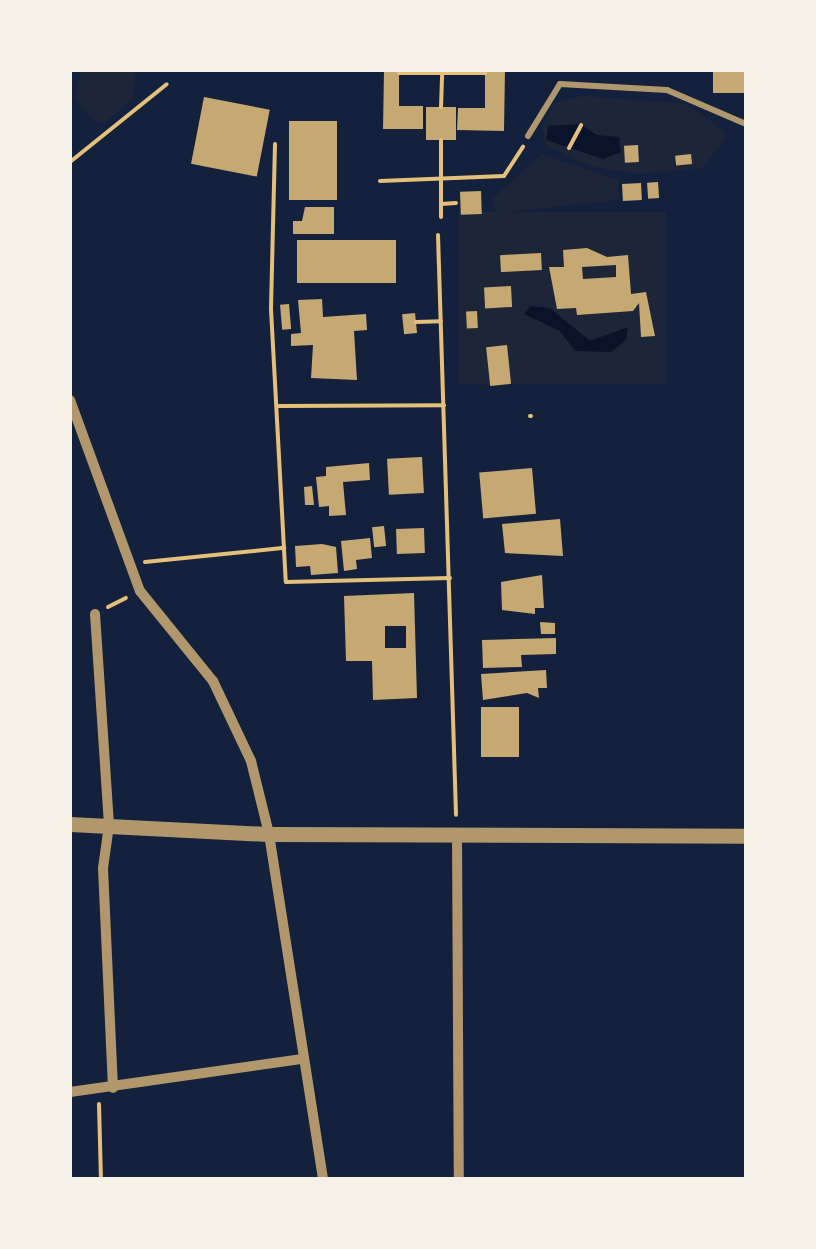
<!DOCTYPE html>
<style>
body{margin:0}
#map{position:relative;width:816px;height:1249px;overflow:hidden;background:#14213d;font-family:"IBM Plex Serif",serif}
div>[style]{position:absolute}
.green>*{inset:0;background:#1d2539;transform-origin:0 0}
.water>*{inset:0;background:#0b132b}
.building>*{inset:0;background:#c6a872;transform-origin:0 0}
.path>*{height:4px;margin:-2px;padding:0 2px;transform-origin:2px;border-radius:2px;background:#e5c07b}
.service>*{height:6px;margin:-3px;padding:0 3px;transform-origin:3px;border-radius:3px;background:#b1986c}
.minor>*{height:10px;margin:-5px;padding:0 5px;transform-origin:5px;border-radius:5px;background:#b1986c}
.tertiary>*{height:15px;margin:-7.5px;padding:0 7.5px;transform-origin:7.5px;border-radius:7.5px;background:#b1986c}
span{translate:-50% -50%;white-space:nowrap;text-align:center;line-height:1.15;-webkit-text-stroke:8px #f6f1e7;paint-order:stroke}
.frame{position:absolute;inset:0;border:72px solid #f6f1e7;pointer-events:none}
</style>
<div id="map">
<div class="green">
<div style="clip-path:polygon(81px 70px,136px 70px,132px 99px,106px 122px,95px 122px,75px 99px)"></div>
<div style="clip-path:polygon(583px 96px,686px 104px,724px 131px,725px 139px,702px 168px,639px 174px,589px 166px,546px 145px,542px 127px,554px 103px)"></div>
<div style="clip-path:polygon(542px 154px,618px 180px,619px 200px,496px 213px,493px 198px)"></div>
<div style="left:666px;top:212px;width:172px;height:207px;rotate:90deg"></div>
</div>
<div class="water">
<div style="clip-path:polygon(580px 124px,597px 135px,619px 137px,621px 152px,603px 159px,546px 140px,548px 126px)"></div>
<div style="clip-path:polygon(531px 306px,550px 308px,590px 341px,628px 327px,626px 340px,611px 352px,575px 351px,560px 331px,524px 314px)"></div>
</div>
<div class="building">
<div style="clip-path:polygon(384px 70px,399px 70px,399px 106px,423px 106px,423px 129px,383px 129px)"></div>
<div style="clip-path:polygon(485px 70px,505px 70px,504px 131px,457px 130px,458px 108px,485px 108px)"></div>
<div style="left:713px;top:70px;width:33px;height:23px"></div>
<div style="left:204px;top:97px;width:67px;height:68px;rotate:11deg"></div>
<div style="left:426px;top:107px;width:30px;height:33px"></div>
<div style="left:289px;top:121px;width:48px;height:79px"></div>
<div style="left:638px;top:145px;width:17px;height:14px;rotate:87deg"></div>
<div style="left:691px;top:154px;width:10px;height:16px;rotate:84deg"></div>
<div style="left:658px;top:182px;width:16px;height:11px;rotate:86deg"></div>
<div style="left:641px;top:183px;width:17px;height:19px;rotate:87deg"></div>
<div style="left:481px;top:191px;width:23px;height:21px;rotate:88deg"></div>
<div style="clip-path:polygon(305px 207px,334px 207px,334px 234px,293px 234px,293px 221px,302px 221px)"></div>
<div style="left:396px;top:240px;width:43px;height:99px;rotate:90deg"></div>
<div style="clip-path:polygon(evenodd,587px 248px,607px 257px,628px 255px,631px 294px,646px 292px,655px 336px,641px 337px,639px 303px,633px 311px,577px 315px,576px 308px,557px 309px,549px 267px,564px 267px,563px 250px,587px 248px,616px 265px,616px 277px,583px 279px,582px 267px,616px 265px)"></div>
<div style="left:541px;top:253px;width:17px;height:41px;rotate:87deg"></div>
<div style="left:511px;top:286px;width:21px;height:27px;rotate:87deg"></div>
<div style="clip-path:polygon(322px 299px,323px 317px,366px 314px,367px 330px,354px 331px,357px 380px,311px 378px,313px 345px,291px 346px,291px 334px,301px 333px,298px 300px)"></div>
<div style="left:289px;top:304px;width:25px;height:9px;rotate:85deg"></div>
<div style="left:477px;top:311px;width:17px;height:11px;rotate:87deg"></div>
<div style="left:415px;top:313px;width:20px;height:13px;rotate:84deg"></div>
<div style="left:507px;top:345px;width:39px;height:21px;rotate:84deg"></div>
<div style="left:422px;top:457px;width:36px;height:35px;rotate:87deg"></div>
<div style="clip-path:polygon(369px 463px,370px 480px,343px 482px,346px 515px,329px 516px,329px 506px,319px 507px,316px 477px,326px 476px,326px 467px)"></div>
<div style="left:532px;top:468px;width:46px;height:53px;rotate:85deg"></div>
<div style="clip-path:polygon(312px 486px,314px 505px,305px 505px,304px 487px)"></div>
<div style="clip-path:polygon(560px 519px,563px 556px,505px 553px,502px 524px)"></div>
<div style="left:384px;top:526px;width:20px;height:12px;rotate:84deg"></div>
<div style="left:424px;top:528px;width:25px;height:28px;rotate:88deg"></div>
<div style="clip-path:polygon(370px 538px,372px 558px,356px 560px,357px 569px,344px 571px,341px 541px)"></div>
<div style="clip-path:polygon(322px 544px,336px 547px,338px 573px,311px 575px,310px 566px,296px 567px,295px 546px)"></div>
<div style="clip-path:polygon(542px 575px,544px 608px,535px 608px,535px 614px,502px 610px,501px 582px)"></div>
<div style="clip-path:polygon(evenodd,414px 593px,417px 698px,373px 700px,372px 661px,346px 661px,344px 596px,414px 593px,385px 626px,406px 626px,406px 648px,385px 648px,385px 626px)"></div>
<div style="clip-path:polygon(540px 622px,555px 623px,555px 634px,541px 634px)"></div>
<div style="clip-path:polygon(556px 638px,556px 654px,521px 655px,522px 667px,483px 668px,482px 640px)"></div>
<div style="clip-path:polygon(546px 670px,547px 688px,538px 688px,539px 698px,527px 693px,483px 700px,481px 674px)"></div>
<div style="left:481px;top:707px;width:38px;height:50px"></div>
</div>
<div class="path">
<div style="left:399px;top:73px;width:86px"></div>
<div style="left:441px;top:107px;width:37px;rotate:-88deg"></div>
<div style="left:275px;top:144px;width:165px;rotate:91.4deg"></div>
<div style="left:271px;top:309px;width:273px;rotate:86.9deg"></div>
<div style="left:286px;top:582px;width:164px;rotate:-1.4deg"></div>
<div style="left:569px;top:148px;width:26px;rotate:-62deg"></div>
<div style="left:70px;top:162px;width:124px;rotate:-38.8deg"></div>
<div style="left:380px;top:181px;width:124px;rotate:-2.3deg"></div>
<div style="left:504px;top:176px;width:35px;rotate:-57deg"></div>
<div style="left:441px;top:204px;width:15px;rotate:-4deg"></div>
<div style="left:441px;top:217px;width:77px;rotate:-90deg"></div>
<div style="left:438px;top:235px;width:580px;rotate:88.22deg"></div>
<div style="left:416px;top:322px;width:25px;rotate:-2deg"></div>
<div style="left:279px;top:406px;width:165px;rotate:-0.3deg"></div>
<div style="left:530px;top:416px;width:1px"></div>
<div style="left:145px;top:562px;width:140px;rotate:-5.8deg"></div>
<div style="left:108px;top:607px;width:20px;rotate:-27deg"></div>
<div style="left:99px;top:1104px;width:75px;rotate:88.5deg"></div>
</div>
<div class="service">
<div style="left:528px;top:136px;width:61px;rotate:-58.4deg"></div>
<div style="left:560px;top:84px;width:107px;rotate:3.2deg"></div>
<div style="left:667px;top:90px;width:86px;rotate:23.3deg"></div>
</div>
<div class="minor">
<div style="left:70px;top:400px;width:203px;rotate:69.9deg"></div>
<div style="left:140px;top:591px;width:116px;rotate:51deg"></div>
<div style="left:213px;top:681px;width:89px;rotate:64.6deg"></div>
<div style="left:251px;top:761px;width:75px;rotate:76.1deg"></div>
<div style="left:269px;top:834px;width:349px;rotate:81.1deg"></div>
<div style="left:95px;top:614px;width:211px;rotate:86.2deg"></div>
<div style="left:109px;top:825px;width:43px;rotate:97.9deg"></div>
<div style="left:103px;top:868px;width:220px;rotate:87.4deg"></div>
<div style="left:457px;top:834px;width:345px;rotate:89.7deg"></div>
<div style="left:70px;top:1092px;width:233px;rotate:-8.1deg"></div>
</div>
<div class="tertiary">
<div style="left:70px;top:824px;width:199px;rotate:2.9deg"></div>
<div style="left:269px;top:834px;width:477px;rotate:0.2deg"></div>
</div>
<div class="frame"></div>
</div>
